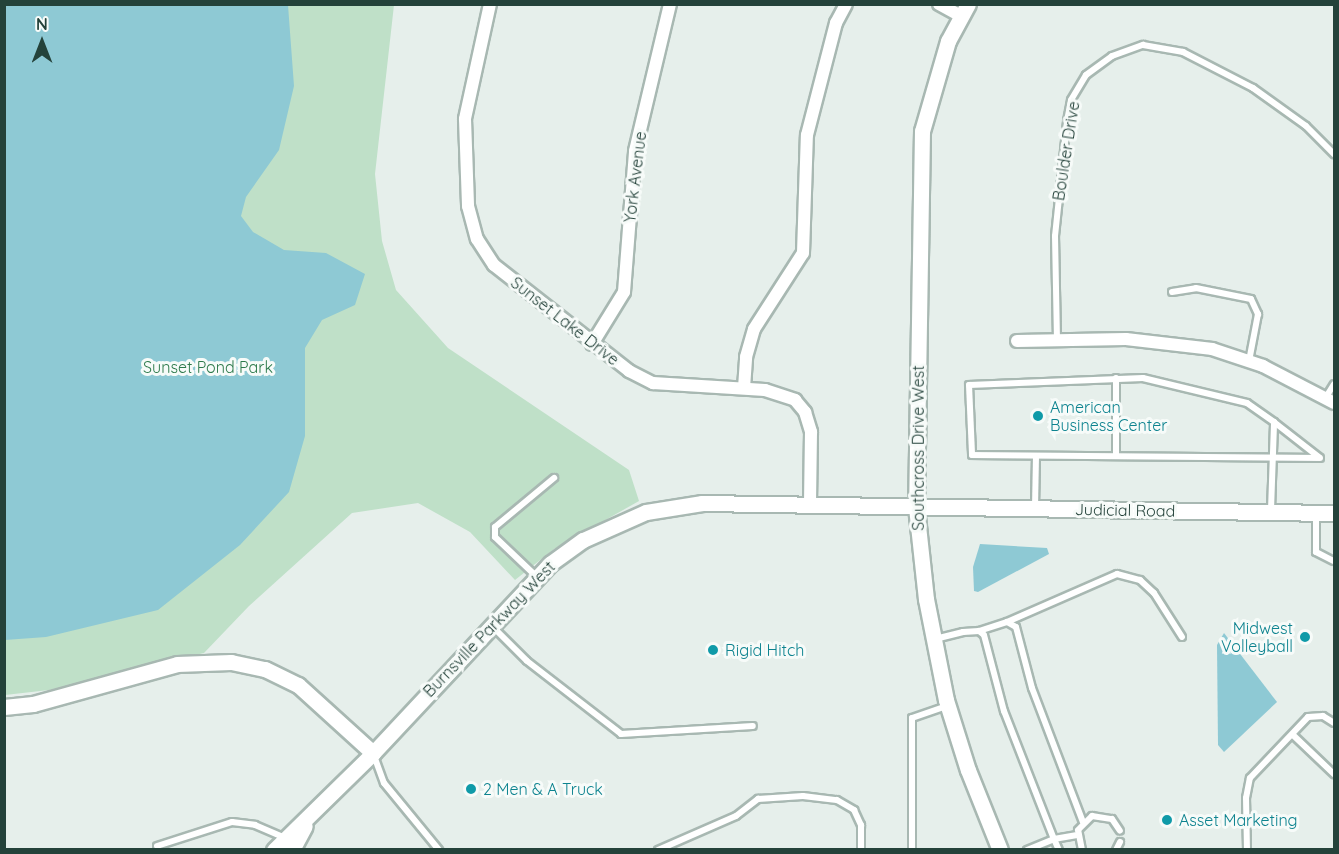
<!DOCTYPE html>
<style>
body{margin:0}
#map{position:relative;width:1339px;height:854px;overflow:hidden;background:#e6efeb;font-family:Quicksand,sans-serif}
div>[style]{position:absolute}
.green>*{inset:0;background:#bfe0c8}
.water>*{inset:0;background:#8ec9d4}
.roads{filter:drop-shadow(2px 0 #a8b8b2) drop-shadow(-2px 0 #a8b8b2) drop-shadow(0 2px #a8b8b2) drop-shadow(0 -2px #a8b8b2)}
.service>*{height:6px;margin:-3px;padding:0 3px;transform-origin:3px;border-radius:3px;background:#fff}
.minor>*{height:12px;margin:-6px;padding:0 6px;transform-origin:6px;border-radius:6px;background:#fff}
.tertiary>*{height:15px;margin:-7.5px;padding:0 7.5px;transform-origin:7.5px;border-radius:7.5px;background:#fff}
.dots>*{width:16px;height:16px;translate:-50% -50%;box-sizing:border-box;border:3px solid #f7fbf9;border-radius:50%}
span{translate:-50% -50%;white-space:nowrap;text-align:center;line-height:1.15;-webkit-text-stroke:6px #f7fbf9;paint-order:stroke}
.street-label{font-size:16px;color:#24423a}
.park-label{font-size:16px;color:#2d7a4b}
.culture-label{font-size:16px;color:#0d838f}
.left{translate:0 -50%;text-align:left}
.right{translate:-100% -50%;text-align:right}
.frame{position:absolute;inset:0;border:6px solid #24423a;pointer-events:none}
.north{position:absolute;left:12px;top:12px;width:60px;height:60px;-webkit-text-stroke:4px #f7fbf9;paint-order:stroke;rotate:0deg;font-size:16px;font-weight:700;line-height:24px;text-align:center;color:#24423a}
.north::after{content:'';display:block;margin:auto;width:21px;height:27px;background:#24423a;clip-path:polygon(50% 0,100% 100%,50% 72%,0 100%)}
</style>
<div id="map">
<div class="green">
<div style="clip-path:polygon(4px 5px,394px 5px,375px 174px,382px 241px,396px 290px,448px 348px,629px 470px,639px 501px,554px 549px,515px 580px,470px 532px,418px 503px,352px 513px,249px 606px,204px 653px,49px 690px,5px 695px)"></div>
</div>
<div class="water">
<div style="clip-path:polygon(5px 4px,288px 5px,294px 86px,279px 150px,246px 197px,241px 216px,253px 232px,284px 250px,326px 253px,365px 274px,355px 305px,322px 320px,305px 348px,305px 436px,289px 492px,240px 545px,158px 610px,46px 637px,5px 640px)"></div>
<div style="clip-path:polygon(980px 544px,1047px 548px,1049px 554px,978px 592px,974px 591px,973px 567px)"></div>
<div style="clip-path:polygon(1224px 633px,1277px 702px,1224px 752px,1218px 745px,1217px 645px)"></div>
</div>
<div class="roads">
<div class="service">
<div style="left:1172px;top:292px;width:24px;rotate:-9deg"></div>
<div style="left:1196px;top:288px;width:56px;rotate:11.3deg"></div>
<div style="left:1251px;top:299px;width:17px;rotate:65deg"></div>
<div style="left:1258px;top:314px;width:48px;rotate:100.8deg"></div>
<div style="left:1057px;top:340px;width:104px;rotate:-91.1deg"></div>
<div style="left:1055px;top:236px;width:116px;rotate:-84deg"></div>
<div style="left:1067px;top:121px;width:21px;rotate:-79deg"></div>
<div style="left:1071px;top:100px;width:29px;rotate:-59deg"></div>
<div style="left:1086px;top:75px;width:32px;rotate:-36deg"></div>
<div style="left:1112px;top:56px;width:33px;rotate:-20deg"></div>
<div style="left:1143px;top:45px;width:41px;rotate:9.9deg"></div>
<div style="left:1183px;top:52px;width:79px;rotate:27.2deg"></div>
<div style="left:1253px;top:88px;width:65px;rotate:35.6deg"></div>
<div style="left:1306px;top:126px;width:40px;rotate:45deg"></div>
<div style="left:1116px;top:378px;width:78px;rotate:90deg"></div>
<div style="left:1326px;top:397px;width:15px;rotate:-58deg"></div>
<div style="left:1274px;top:422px;width:33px;rotate:-145deg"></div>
<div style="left:1247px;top:403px;width:107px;rotate:-166.5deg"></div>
<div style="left:1143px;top:378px;width:174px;rotate:177.7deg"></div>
<div style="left:969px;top:385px;width:70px;rotate:87.5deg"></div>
<div style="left:972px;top:455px;width:348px;rotate:0.5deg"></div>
<div style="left:1035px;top:508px;width:52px;rotate:-88.9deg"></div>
<div style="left:1271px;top:510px;width:88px;rotate:-88deg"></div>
<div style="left:1274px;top:422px;width:57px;rotate:37.9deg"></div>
<div style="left:1316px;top:514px;width:38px;rotate:90deg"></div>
<div style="left:1316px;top:552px;width:20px;rotate:27deg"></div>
<div style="left:537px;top:577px;width:58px;rotate:-136.4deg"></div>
<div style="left:495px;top:537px;width:10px;rotate:-90deg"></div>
<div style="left:495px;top:527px;width:77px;rotate:-39.7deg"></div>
<div style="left:1007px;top:622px;width:120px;rotate:-23.6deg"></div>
<div style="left:1117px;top:574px;width:24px;rotate:15deg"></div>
<div style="left:1140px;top:580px;width:19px;rotate:43deg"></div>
<div style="left:1154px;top:593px;width:52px;rotate:57.5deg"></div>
<div style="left:492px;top:626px;width:49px;rotate:45deg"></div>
<div style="left:527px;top:661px;width:119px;rotate:37.8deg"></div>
<div style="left:621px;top:734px;width:132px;rotate:-3.5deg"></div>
<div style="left:979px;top:631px;width:29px;rotate:-18deg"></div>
<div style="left:1007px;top:622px;width:10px;rotate:29deg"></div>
<div style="left:1016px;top:627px;width:63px;rotate:75.3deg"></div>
<div style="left:1032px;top:688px;width:143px;rotate:69.2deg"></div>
<div style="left:935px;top:639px;width:29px;rotate:-14deg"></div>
<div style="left:963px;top:632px;width:16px;rotate:-4deg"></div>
<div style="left:979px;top:631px;width:6px;rotate:39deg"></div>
<div style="left:984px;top:635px;width:79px;rotate:75.3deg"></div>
<div style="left:1004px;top:711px;width:137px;rotate:68.7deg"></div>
<div style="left:1054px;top:839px;width:22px;rotate:-10deg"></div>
<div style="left:1293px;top:735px;width:57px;rotate:43.6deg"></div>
<div style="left:373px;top:753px;width:32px;rotate:70deg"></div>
<div style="left:384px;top:783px;width:87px;rotate:50.6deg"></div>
<div style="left:157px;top:846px;width:79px;rotate:-17.7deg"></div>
<div style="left:232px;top:822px;width:23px;rotate:7deg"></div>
<div style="left:255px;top:825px;width:33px;rotate:23deg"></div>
<div style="left:658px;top:850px;width:85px;rotate:-23.6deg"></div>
<div style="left:736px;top:816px;width:28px;rotate:-38deg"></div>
<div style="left:758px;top:799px;width:45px;rotate:-3.8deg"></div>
<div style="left:803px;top:796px;width:34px;rotate:7deg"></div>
<div style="left:837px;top:800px;width:20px;rotate:30deg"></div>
<div style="left:854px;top:810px;width:17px;rotate:65deg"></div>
<div style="left:861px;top:825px;width:25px;rotate:90deg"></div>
<div style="left:912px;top:850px;width:132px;rotate:-90deg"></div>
<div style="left:912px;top:718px;width:36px;rotate:-19deg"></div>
<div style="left:1027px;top:850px;width:29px;rotate:-22deg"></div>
<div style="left:1054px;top:839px;width:12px;rotate:66deg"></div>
<div style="left:1082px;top:850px;width:20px;rotate:-101deg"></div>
<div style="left:1078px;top:830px;width:20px;rotate:-45deg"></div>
<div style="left:1092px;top:816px;width:20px;rotate:9deg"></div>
<div style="left:1112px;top:819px;width:14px;rotate:56deg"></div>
<div style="left:1116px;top:850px;width:9px;rotate:-63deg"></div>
<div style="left:1247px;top:850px;width:52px;rotate:-91.1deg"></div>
<div style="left:1246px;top:798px;width:20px;rotate:-79deg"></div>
<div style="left:1250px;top:778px;width:84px;rotate:-46.4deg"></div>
<div style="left:1308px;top:717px;width:15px;rotate:-4deg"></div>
<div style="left:1323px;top:716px;width:13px;rotate:32deg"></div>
</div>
<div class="minor">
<div style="left:490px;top:4px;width:118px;rotate:102.3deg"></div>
<div style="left:465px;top:119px;width:87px;rotate:88deg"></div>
<div style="left:468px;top:206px;width:34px;rotate:75deg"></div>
<div style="left:477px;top:239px;width:31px;rotate:57deg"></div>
<div style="left:494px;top:265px;width:172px;rotate:38.1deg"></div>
<div style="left:629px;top:371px;width:27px;rotate:27deg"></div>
<div style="left:653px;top:383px;width:112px;rotate:3.6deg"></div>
<div style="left:765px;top:390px;width:32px;rotate:18deg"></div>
<div style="left:795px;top:400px;width:16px;rotate:50deg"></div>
<div style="left:805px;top:412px;width:21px;rotate:73deg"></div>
<div style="left:811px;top:432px;width:71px;rotate:90.8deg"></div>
<div style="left:939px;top:4px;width:25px;rotate:29deg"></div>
<div style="left:1017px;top:341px;width:109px;rotate:-1.1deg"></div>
<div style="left:1126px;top:339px;width:87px;rotate:6.6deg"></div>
<div style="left:1212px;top:349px;width:54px;rotate:18.4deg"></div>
<div style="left:1263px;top:366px;width:80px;rotate:27.5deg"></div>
<div style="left:592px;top:344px;width:61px;rotate:-58.4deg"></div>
<div style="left:624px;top:292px;width:141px;rotate:-85.5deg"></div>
<div style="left:635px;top:151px;width:151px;rotate:-76.6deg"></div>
<div style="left:744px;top:388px;width:31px;rotate:-86deg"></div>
<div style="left:746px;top:357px;width:29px;rotate:-74deg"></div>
<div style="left:754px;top:329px;width:90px;rotate:-57.2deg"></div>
<div style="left:803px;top:253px;width:118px;rotate:-88.1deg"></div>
<div style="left:807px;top:135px;width:116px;rotate:-75.5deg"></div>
<div style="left:836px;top:23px;width:21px;rotate:-62deg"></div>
</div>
<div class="tertiary">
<div style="left:968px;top:4px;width:42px;rotate:118.4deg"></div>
<div style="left:948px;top:41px;width:94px;rotate:106.1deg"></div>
<div style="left:922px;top:131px;width:376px;rotate:90.9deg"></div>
<div style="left:916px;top:507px;width:93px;rotate:83.8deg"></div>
<div style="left:926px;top:599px;width:103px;rotate:78.8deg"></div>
<div style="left:946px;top:700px;width:73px;rotate:72.6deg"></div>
<div style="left:968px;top:770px;width:86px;rotate:68.2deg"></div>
<div style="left:4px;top:707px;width:29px;rotate:-6deg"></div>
<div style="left:33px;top:704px;width:149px;rotate:-15.5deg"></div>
<div style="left:177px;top:664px;width:54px;rotate:-2.1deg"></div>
<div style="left:231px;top:662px;width:35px;rotate:12deg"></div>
<div style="left:265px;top:669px;width:37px;rotate:26deg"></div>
<div style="left:298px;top:685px;width:101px;rotate:42.2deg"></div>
<div style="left:274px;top:850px;width:139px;rotate:-44.4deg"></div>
<div style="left:373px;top:753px;width:260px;rotate:-46.9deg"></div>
<div style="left:551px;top:563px;width:39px;rotate:-36deg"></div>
<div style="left:583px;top:540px;width:69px;rotate:-24deg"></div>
<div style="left:646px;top:512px;width:57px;rotate:-9.1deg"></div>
<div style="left:702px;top:503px;width:632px;rotate:0.91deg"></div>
<div style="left:292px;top:850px;width:27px;rotate:-62deg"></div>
</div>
</div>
<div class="dots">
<div style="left:1038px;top:416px;background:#0f9aa8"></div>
<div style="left:1305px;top:637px;background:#0f9aa8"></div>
<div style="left:713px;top:650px;background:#0f9aa8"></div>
<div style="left:471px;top:789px;background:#0f9aa8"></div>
<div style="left:1167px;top:820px;background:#0f9aa8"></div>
</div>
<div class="street-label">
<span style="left:1066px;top:151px;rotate:-81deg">Boulder Drive</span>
<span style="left:635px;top:177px;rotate:-83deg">York Avenue</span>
<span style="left:565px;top:321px;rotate:38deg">Sunset Lake Drive</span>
<span style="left:918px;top:448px;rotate:-90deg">Southcross Drive West</span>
<span style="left:1125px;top:510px;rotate:1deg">Judicial Road</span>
<span style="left:489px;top:629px;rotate:-46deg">Burnsville Parkway West</span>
</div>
<div class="park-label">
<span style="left:208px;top:367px">Sunset Pond Park</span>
</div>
<div class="culture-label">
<span class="left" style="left:1050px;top:416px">American<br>Business Center</span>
<span class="right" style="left:1293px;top:637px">Midwest<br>Volleyball</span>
<span class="left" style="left:725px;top:650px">Rigid Hitch</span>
<span class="left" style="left:483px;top:789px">2 Men &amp; A Truck</span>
<span class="left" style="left:1179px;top:820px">Asset Marketing</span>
</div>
<div class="frame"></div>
<div class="north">N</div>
</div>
